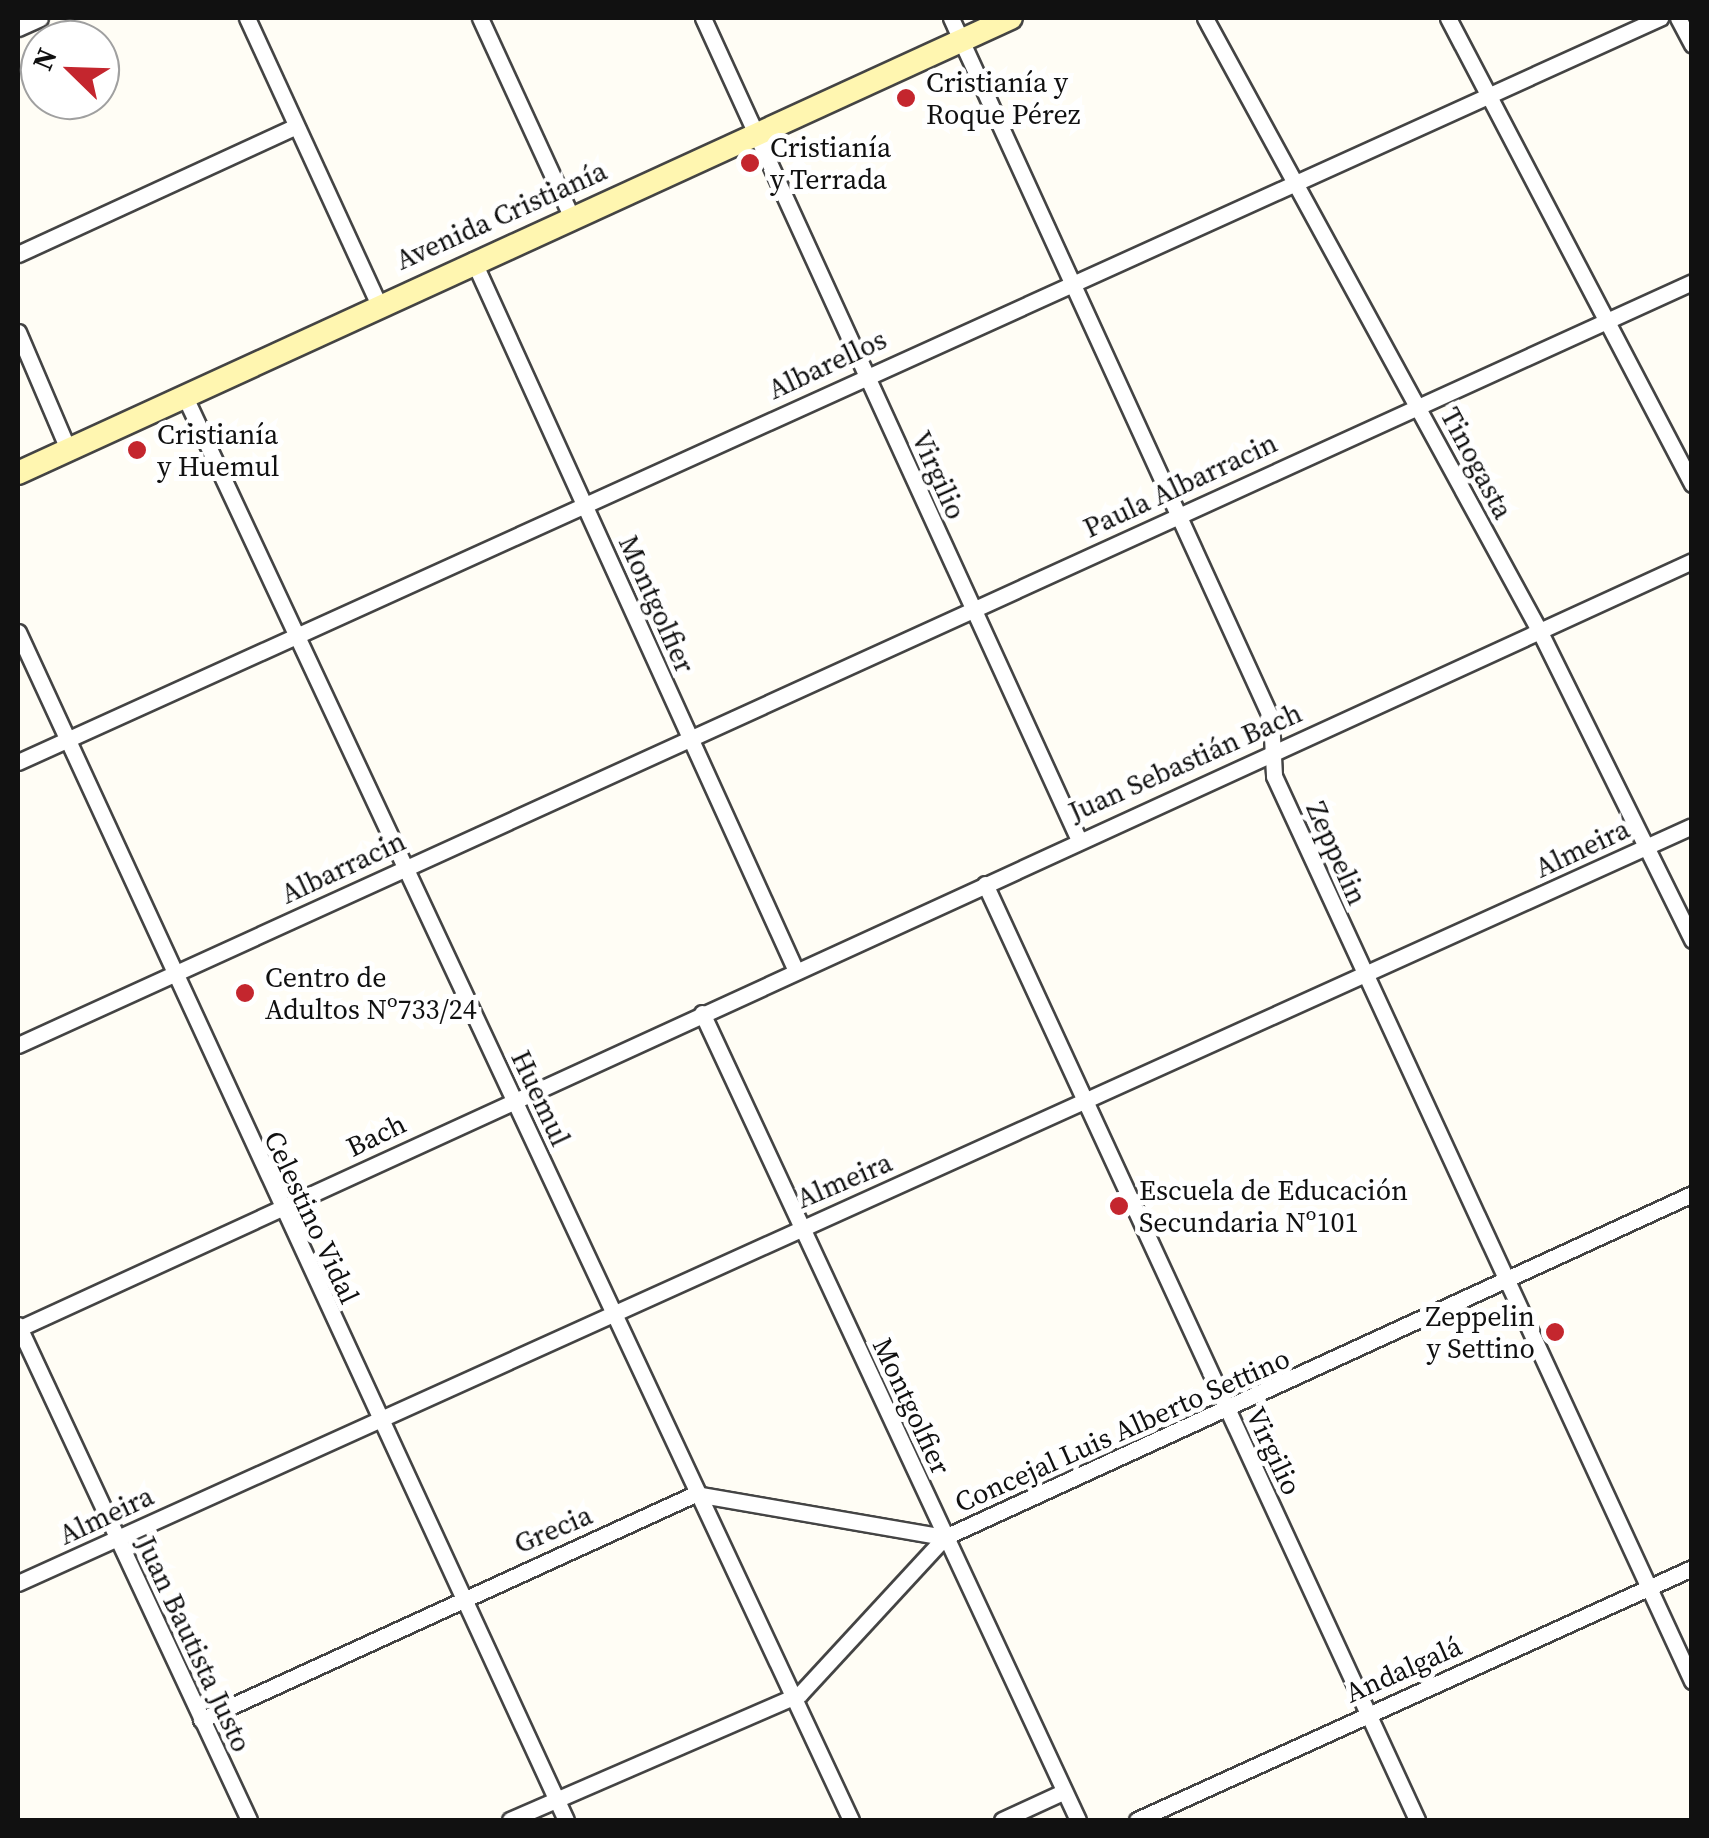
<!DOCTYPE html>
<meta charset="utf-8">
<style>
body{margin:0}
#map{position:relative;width:1709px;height:1838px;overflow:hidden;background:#fffdf5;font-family:"Source Serif 4",serif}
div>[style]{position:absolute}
.roads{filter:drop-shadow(2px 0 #444) drop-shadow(-2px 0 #444) drop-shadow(0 2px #444) drop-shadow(0 -2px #444)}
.minor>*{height:15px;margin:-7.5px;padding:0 7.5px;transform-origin:7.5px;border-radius:7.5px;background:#fff}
.secondary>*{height:22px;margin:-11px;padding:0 11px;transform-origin:11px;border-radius:11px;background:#fff6b0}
.dots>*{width:28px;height:28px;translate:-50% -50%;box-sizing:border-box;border:5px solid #fff;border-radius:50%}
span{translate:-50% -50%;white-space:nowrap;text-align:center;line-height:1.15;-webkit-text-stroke:10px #fff;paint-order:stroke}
.poi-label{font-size:28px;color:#111}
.left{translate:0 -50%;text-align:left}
.right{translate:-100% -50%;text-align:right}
.street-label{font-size:28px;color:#111}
.frame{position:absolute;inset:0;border:20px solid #111;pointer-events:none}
.north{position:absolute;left:20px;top:20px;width:100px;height:100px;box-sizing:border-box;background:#fff;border:2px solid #a0a0a0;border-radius:50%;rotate:293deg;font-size:28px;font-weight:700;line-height:40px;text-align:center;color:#111}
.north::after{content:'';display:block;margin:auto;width:35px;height:45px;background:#c4262e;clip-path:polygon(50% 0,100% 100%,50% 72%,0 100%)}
</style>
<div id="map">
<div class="roads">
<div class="minor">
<div style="left:247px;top:18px;width:314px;rotate:65.3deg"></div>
<div style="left:480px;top:18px;width:218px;rotate:65.3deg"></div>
<div style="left:703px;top:18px;width:902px;rotate:65.42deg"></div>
<div style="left:951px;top:18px;width:770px;rotate:65.43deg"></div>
<div style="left:1271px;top:718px;width:58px;rotate:87deg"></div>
<div style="left:1274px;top:776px;width:997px;rotate:65.21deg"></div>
<div style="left:1205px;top:18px;width:697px;rotate:61.38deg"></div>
<div style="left:1539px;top:630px;width:346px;rotate:63.7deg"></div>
<div style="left:1448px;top:18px;width:526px;rotate:62.36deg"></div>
<div style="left:1678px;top:18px;width:30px;rotate:62deg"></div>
<div style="left:18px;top:28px;width:24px;rotate:-24deg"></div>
<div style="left:18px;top:254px;width:304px;rotate:-24.7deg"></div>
<div style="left:473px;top:260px;width:779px;rotate:65.57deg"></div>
<div style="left:18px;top:332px;width:127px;rotate:66.9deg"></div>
<div style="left:185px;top:397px;width:1571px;rotate:64.92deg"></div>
<div style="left:18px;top:632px;width:1308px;rotate:65.24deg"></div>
<div style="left:18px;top:762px;width:1803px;rotate:-24.38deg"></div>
<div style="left:985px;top:884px;width:1031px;rotate:65.22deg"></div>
<div style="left:702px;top:1013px;width:890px;rotate:65.02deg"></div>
<div style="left:18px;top:1045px;width:1840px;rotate:-24.5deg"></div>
<div style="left:18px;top:1325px;width:546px;rotate:64.98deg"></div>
<div style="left:18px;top:1329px;width:1842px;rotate:-24.64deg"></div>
<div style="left:18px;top:1583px;width:1837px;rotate:-24.33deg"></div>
<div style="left:201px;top:1720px;width:543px;rotate:-24.58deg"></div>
<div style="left:695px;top:1494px;width:254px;rotate:9.8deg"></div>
<div style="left:510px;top:1820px;width:316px;rotate:-23.5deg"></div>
<div style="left:800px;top:1694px;width:214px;rotate:-47.3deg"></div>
<div style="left:945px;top:1537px;width:822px;rotate:-24.66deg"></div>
<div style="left:1002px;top:1820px;width:67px;rotate:-24.7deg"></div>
<div style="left:1137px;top:1820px;width:610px;rotate:-24.42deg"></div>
</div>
<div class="secondary">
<div style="left:18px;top:473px;width:1092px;rotate:-24.62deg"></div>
</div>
</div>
<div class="dots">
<div style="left:906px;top:98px;background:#c4262e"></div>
<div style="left:750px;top:163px;background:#c4262e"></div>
<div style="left:137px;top:450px;background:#c4262e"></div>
<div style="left:245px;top:993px;background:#c4262e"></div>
<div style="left:1119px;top:1206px;background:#c4262e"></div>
<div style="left:1555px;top:1332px;background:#c4262e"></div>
</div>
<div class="poi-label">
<span class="left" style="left:926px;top:98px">Cristianía y<br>Roque Pérez</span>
<span class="left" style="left:770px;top:163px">Cristianía<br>y Terrada</span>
<span class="left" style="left:157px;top:450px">Cristianía<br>y Huemul</span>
<span class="left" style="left:265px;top:993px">Centro de<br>Adultos Nº733/24</span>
<span class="left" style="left:1139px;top:1206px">Escuela de Educación<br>Secundaria Nº101</span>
<span class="right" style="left:1535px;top:1332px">Zeppelin<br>y Settino</span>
</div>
<div class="street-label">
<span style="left:501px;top:215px;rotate:-24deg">Avenida Cristianía</span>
<span style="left:827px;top:364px;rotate:-25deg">Albarellos</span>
<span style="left:1477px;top:463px;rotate:62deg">Tinogasta</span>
<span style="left:939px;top:475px;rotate:66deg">Virgilio</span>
<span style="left:1180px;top:485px;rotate:-25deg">Paula Albarracin</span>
<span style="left:657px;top:604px;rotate:66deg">Montgolfier</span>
<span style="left:1185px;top:762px;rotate:-24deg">Juan Sebastián Bach</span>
<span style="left:1582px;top:848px;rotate:-25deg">Almeira</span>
<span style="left:1337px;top:853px;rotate:66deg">Zeppelin</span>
<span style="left:343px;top:867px;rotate:-25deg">Albarracin</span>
<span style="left:541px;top:1098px;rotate:65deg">Huemul</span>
<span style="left:376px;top:1135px;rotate:-26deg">Bach</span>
<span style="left:844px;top:1180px;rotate:-23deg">Almeira</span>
<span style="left:312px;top:1217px;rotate:65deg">Celestino Vidal</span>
<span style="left:912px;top:1406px;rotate:65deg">Montgolfier</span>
<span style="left:1122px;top:1430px;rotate:-24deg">Concejal Luis Alberto Settino</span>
<span style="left:1274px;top:1451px;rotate:65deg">Virgilio</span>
<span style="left:106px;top:1515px;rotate:-25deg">Almeira</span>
<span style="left:553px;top:1529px;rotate:-23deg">Grecia</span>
<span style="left:194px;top:1644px;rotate:65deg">Juan Bautista Justo</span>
<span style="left:1403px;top:1669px;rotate:-24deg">Andalgalá</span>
</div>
<div class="frame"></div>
<div class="north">N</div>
</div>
